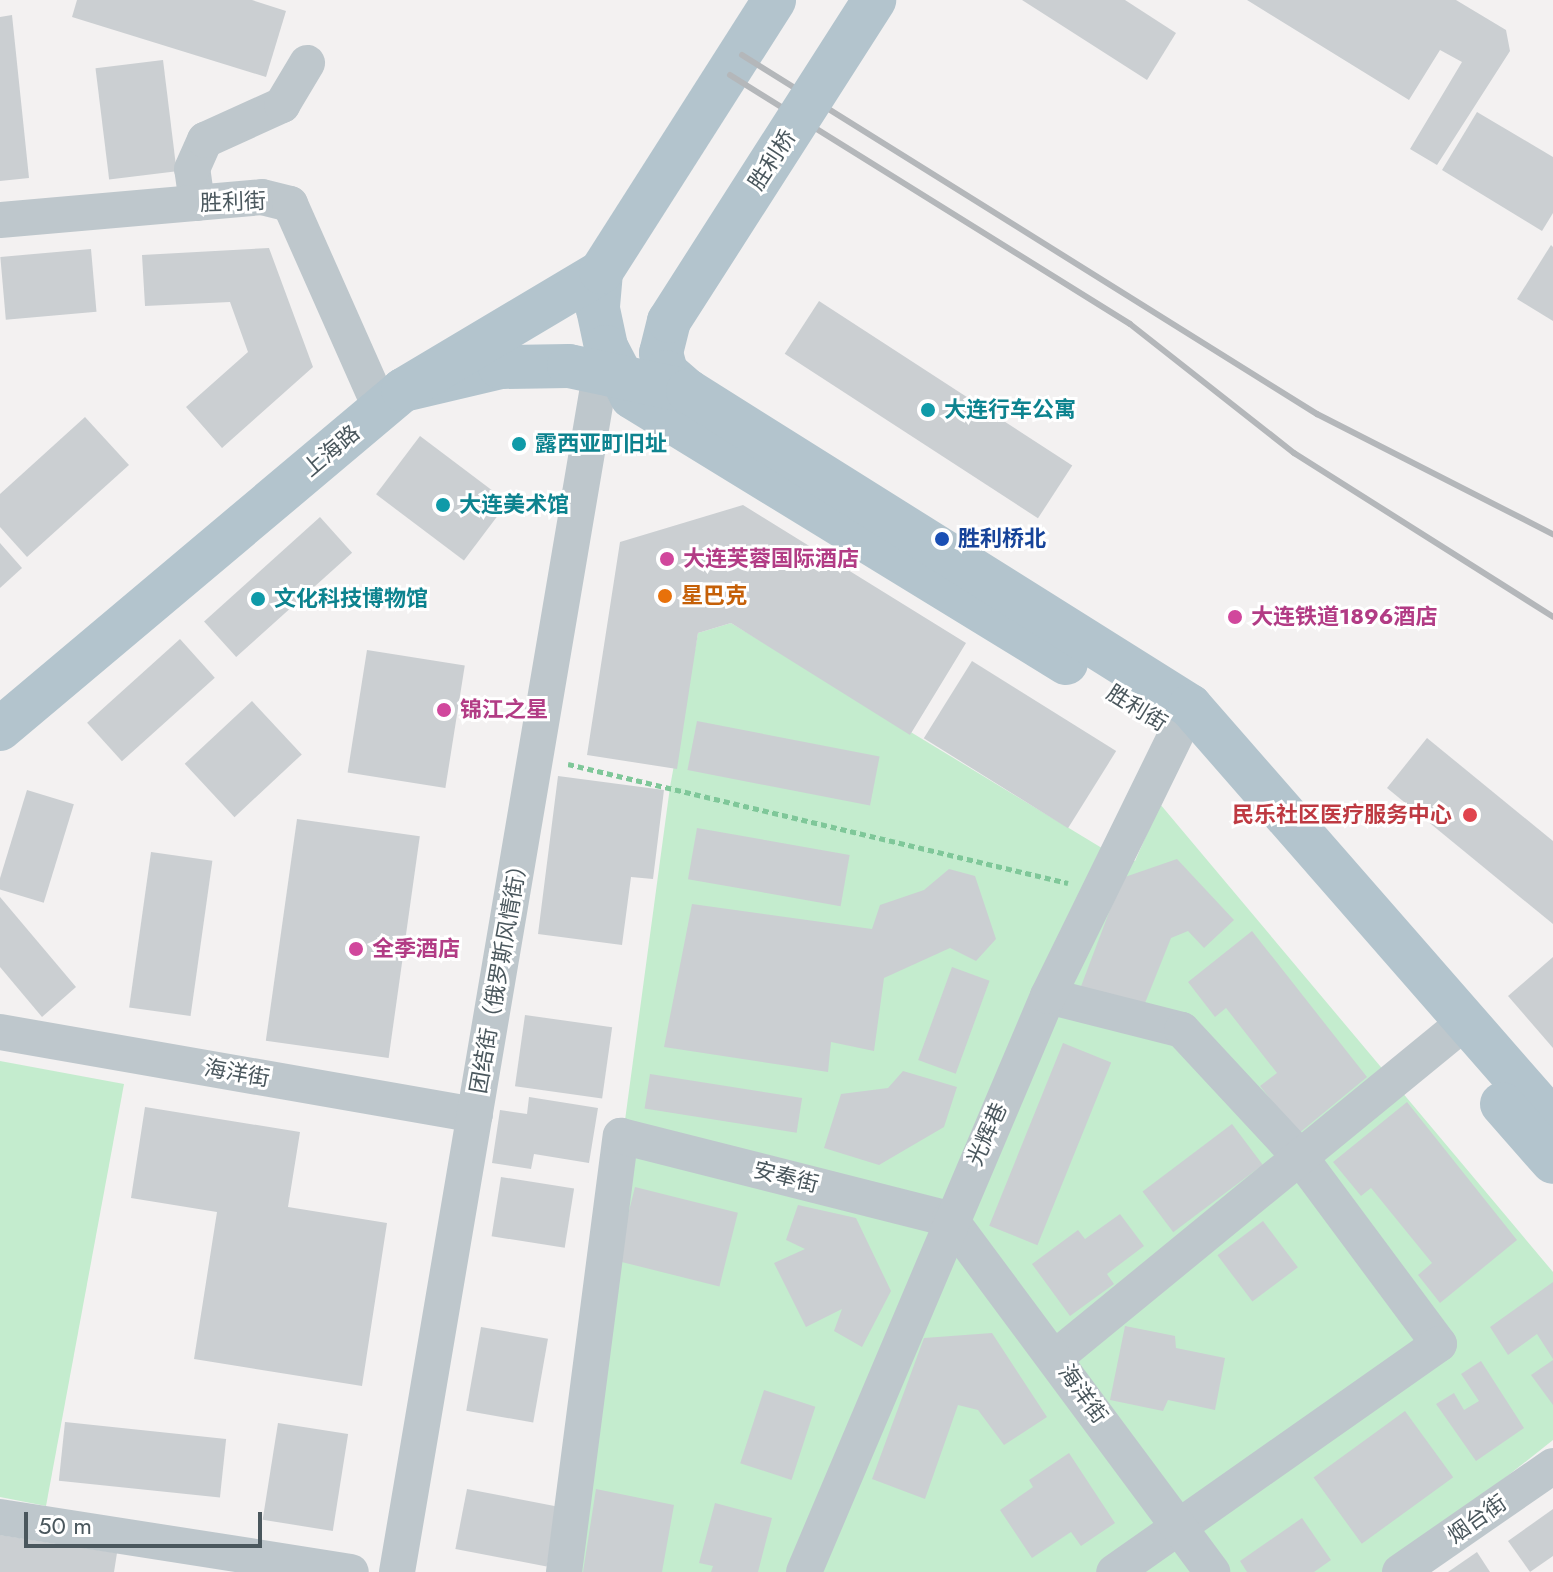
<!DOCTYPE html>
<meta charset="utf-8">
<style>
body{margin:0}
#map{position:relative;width:1553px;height:1572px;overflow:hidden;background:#f3f1f1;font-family:Jost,"Noto Sans SC",sans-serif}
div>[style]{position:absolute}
.green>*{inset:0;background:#c4ecce}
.building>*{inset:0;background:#cbcfd2;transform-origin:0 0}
.path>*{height:5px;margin-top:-2.5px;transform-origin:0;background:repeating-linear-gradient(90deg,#7fc799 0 6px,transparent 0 10px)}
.minor>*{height:36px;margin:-18px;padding:0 18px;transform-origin:18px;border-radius:18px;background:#bec7cc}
.major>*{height:44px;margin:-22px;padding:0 22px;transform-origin:22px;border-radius:22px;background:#b3c4cd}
.rail>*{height:6px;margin:-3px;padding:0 3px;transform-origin:3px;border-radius:3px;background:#b4b7ba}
.major-bridge>*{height:44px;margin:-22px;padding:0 22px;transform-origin:22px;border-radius:22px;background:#b3c4cd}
.dots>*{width:22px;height:22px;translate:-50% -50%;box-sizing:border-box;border:4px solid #fff;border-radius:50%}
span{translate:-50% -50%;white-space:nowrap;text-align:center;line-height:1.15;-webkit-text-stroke:6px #fff;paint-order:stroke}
.street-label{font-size:22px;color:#4a575d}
.culture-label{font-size:22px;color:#0d838f;font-weight:700}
.left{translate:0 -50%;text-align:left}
.transit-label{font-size:22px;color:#164399;font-weight:700}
.hotel-label{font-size:22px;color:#b23c85;font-weight:700}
.food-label{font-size:22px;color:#c56008;font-weight:700}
.health-label{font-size:22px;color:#be3a42;font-weight:700}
.right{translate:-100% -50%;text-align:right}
.scale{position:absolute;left:24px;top:1512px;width:238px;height:36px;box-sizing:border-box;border:4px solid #4a575d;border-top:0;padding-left:10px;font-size:24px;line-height:28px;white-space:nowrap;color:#4a575d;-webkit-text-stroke:6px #fff;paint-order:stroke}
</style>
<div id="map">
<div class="green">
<div style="clip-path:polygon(731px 623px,1115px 856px,1135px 861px,1160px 804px,1553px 1272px,1553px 1440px,1386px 1572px,564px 1572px,670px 787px,698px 633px)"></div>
<div style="clip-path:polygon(0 1061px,124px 1084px,46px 1506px,0 1497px)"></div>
</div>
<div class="building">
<div style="clip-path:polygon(77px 0,252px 0,286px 11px,266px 77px,72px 17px)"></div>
<div style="clip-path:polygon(1022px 0,1125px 0,1176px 33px,1147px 80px)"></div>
<div style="clip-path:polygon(1247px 0,1456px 0,1506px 30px,1510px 51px,1437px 165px,1410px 149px,1462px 62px,1440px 50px,1409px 100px)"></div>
<div style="clip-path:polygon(12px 15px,29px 178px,0 181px,0 17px)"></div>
<div style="left:163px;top:60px;width:112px;height:68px;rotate:83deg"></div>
<div style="clip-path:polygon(1477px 112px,1553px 157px,1553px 213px,1542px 231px,1442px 170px)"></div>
<div style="clip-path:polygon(1551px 245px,1553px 247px,1553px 321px,1517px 299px)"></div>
<div style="clip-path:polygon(269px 248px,313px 367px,222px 448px,186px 407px,248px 352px,230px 302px,145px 306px,142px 255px)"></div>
<div style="left:91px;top:249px;width:63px;height:91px;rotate:85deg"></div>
<div style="left:819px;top:301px;width:302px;height:63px;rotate:33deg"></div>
<div style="clip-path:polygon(85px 417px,129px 465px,27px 557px,0 527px,0 494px)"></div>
<div style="left:420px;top:436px;width:110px;height:73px;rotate:37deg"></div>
<div style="clip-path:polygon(743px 505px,966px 643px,910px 735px,731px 623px,698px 633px,677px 769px,587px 755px,620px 542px)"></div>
<div style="left:320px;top:517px;width:48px;height:156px;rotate:48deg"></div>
<div style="clip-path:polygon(0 543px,22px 568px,0 588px)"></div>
<div style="left:180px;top:639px;width:52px;height:125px;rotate:48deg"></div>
<div style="left:367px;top:650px;width:99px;height:124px;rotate:9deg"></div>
<div style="left:972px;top:661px;width:170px;height:91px;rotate:32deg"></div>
<div style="left:252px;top:701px;width:73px;height:92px;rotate:47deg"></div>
<div style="left:697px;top:721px;width:186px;height:50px;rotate:11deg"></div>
<div style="clip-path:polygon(1427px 738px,1553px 841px,1553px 924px,1387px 788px)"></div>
<div style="clip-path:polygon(558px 776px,664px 790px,653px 879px,631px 877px,622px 945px,538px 934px)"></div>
<div style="left:27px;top:790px;width:49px;height:103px;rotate:17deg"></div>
<div style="left:297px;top:819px;width:124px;height:224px;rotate:8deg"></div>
<div style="left:697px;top:828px;width:155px;height:52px;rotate:10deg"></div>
<div style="left:151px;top:852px;width:62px;height:157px;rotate:8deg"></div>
<div style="clip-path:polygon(1177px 859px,1234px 920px,1204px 948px,1188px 931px,1171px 938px,1141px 1013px,1080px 989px,1122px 878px)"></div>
<div style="clip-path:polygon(949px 869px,975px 876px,996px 939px,976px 961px,950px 948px,884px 978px,874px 1051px,831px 1042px,828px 1072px,664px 1047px,692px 904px,872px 929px,880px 905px,924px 890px)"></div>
<div style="clip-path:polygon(0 897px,76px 987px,42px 1017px,0 967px)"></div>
<div style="clip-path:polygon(1252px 931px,1367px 1077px,1298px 1134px,1260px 1086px,1277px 1073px,1226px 1008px,1215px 1017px,1188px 982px)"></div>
<div style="clip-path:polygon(1553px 957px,1553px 1048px,1508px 996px)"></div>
<div style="left:952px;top:967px;width:40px;height:99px;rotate:20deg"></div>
<div style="left:525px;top:1015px;width:88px;height:72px;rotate:8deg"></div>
<div style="left:1063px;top:1043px;width:52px;height:197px;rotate:22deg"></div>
<div style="clip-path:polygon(903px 1071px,957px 1087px,944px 1127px,879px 1165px,824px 1148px,841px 1094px,888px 1088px)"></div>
<div style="left:650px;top:1074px;width:154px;height:35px;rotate:9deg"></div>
<div style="clip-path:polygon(529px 1097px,598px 1108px,589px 1163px,534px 1154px,531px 1169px,492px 1163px,500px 1110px,527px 1114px)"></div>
<div style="clip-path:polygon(1407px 1102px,1517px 1240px,1440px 1303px,1418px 1275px,1432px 1263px,1371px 1188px,1361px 1196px,1333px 1162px)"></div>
<div style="clip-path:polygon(145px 1107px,300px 1132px,288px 1207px,387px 1223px,362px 1386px,194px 1359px,217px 1212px,131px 1198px)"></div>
<div style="left:1232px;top:1124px;width:51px;height:112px;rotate:53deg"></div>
<div style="left:501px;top:1177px;width:74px;height:60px;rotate:9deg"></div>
<div style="left:635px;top:1187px;width:106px;height:76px;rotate:14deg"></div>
<div style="clip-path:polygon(798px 1205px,856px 1218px,891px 1291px,862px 1347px,834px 1331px,842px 1309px,806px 1327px,774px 1263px,805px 1249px,786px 1240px)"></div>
<div style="clip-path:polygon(1120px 1214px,1144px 1246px,1107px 1274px,1114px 1284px,1070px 1316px,1032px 1264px,1078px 1230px,1085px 1239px)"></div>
<div style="left:1263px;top:1221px;width:58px;height:57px;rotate:53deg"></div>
<div style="clip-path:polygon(1553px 1282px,1553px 1359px,1537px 1334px,1508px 1355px,1490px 1327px)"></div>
<div style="clip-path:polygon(1125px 1326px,1175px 1336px,1176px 1348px,1225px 1358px,1215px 1410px,1168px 1400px,1163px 1411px,1110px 1400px)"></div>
<div style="left:481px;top:1327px;width:68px;height:85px;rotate:10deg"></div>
<div style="clip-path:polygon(992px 1333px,1047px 1417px,1004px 1445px,978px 1410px,958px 1405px,925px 1499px,872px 1479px,924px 1338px)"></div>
<div style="clip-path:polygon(1553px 1360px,1553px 1405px,1531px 1375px)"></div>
<div style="clip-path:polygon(1481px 1361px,1524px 1428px,1476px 1461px,1436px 1404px,1454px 1393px,1464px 1410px,1479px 1401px,1461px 1374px)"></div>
<div style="left:764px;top:1390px;width:54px;height:77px;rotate:18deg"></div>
<div style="left:1405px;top:1411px;width:82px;height:113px;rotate:54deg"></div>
<div style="left:65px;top:1422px;width:162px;height:59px;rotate:6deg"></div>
<div style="left:278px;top:1423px;width:71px;height:98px;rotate:9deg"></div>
<div style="clip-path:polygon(1069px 1453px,1115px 1523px,1081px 1546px,1071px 1532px,1032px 1558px,1000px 1510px,1033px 1487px,1029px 1480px)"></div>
<div style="left:467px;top:1489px;width:93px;height:61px;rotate:11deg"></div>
<div style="clip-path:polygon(596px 1489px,674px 1505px,662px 1572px,583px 1572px)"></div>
<div style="clip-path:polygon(715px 1503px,772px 1518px,758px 1572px,711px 1572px,713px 1566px,699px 1563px)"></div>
<div style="clip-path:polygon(1553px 1509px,1553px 1556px,1530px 1572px,1508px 1541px)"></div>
<div style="clip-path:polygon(1302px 1518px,1331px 1560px,1314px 1572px,1247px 1572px,1240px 1561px)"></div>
<div style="clip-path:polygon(0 1535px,117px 1553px,114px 1572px,0 1572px)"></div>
<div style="clip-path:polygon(1477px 1552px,1490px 1572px,1448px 1572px)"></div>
</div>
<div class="path">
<div style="left:568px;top:764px;width:514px;rotate:13.39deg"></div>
</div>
<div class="minor">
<div style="left:197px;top:203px;width:34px;rotate:-98deg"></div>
<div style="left:192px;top:169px;width:32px;rotate:-66deg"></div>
<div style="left:205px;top:140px;width:85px;rotate:-24.4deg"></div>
<div style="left:282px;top:105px;width:49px;rotate:-59.2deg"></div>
<div style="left:0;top:220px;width:263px;rotate:-5deg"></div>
<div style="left:262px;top:197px;width:29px;rotate:14deg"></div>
<div style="left:290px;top:204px;width:224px;rotate:66.1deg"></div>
<div style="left:1048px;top:996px;width:138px;rotate:14.2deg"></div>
<div style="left:1182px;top:1030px;width:173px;rotate:47.1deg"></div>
<div style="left:1300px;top:1157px;width:233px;rotate:53.4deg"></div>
<div style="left:1439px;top:1344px;width:397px;rotate:144.9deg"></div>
<div style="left:0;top:1032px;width:482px;rotate:9.9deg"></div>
<div style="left:1056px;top:1357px;width:529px;rotate:-39.32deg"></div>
<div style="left:0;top:1517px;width:355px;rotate:8.9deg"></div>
<div style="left:397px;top:1572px;width:1214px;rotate:-80.37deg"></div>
<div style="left:564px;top:1572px;width:440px;rotate:-82.6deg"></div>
<div style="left:621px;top:1136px;width:339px;rotate:14.2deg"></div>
<div style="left:950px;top:1219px;width:440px;rotate:53.4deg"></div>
<div style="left:804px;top:1572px;width:626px;rotate:-67.04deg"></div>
<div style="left:1048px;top:996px;width:323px;rotate:-63.9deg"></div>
<div style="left:1400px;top:1572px;width:186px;rotate:-34.7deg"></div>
</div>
<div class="major">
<div style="left:601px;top:272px;width:37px;rotate:95deg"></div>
<div style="left:598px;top:309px;width:39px;rotate:78deg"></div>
<div style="left:606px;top:347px;width:56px;rotate:62.5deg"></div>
<div style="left:632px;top:397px;width:509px;rotate:31.5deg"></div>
<div style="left:669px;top:321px;width:33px;rotate:104deg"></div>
<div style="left:661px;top:353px;width:20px;rotate:75deg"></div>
<div style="left:666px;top:372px;width:29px;rotate:41deg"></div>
<div style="left:403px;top:390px;width:100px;rotate:-13.3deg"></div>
<div style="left:500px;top:367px;width:69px;rotate:-0.8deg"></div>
<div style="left:569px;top:366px;width:122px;rotate:11.9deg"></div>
<div style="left:688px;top:391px;width:593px;rotate:32.11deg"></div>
<div style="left:1190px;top:706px;width:551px;rotate:48.82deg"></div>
<div style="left:0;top:729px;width:527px;rotate:-40.07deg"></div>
<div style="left:403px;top:390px;width:230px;rotate:-30.8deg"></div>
<div style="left:601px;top:272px;width:322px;rotate:-57.5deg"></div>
<div style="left:1502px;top:1104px;width:77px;rotate:48.7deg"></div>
</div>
<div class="rail">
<div style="left:742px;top:55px;width:678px;rotate:31.98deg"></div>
<div style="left:1317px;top:414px;width:265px;rotate:27deg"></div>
<div style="left:730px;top:75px;width:471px;rotate:31.9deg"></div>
<div style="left:1130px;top:324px;width:209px;rotate:38.2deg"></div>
<div style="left:1294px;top:453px;width:307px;rotate:32.3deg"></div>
</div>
<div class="major-bridge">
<div style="left:669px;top:321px;width:381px;rotate:-57.4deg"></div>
</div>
<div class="dots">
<div style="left:928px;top:410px;background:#0f9aa8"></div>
<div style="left:519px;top:444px;background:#0f9aa8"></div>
<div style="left:443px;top:505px;background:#0f9aa8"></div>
<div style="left:942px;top:539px;background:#1a4fb4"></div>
<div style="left:667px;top:559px;background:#d1479c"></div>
<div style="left:665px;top:596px;background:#e8710a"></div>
<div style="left:258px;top:599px;background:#0f9aa8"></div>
<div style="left:1235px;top:617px;background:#d1479c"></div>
<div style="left:444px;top:710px;background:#d1479c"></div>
<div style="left:1470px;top:815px;background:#e0444e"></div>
<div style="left:356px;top:949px;background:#d1479c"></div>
</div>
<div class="street-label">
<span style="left:772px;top:160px;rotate:-57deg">胜利桥</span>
<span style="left:233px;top:202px;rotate:-2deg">胜利街</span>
<span style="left:331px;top:451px;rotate:-40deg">上海路</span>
<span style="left:1137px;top:708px;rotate:32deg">胜利街</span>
<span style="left:499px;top:974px;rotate:-80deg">团结街（俄罗斯风情街）</span>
<span style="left:237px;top:1073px;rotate:10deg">海洋街</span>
<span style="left:987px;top:1134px;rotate:-66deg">光辉巷</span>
<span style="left:786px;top:1177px;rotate:14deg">安奉街</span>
<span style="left:1083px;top:1394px;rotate:54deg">海洋街</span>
<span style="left:1477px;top:1519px;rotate:-35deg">烟台街</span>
</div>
<div class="culture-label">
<span class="left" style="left:944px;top:410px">大连行车公寓</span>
<span class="left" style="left:535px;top:444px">露西亚町旧址</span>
<span class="left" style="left:459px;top:505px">大连美术馆</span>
<span class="left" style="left:274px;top:599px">文化科技博物馆</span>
</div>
<div class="transit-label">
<span class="left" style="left:958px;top:539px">胜利桥北</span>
</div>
<div class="hotel-label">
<span class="left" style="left:683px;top:559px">大连芙蓉国际酒店</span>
<span class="left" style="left:1251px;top:617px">大连铁道1896酒店</span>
<span class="left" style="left:460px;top:710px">锦江之星</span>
<span class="left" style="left:372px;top:949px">全季酒店</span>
</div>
<div class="food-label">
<span class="left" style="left:681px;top:596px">星巴克</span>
</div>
<div class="health-label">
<span class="right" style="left:1452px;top:815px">民乐社区医疗服务中心</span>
</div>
<div class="scale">50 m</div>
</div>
